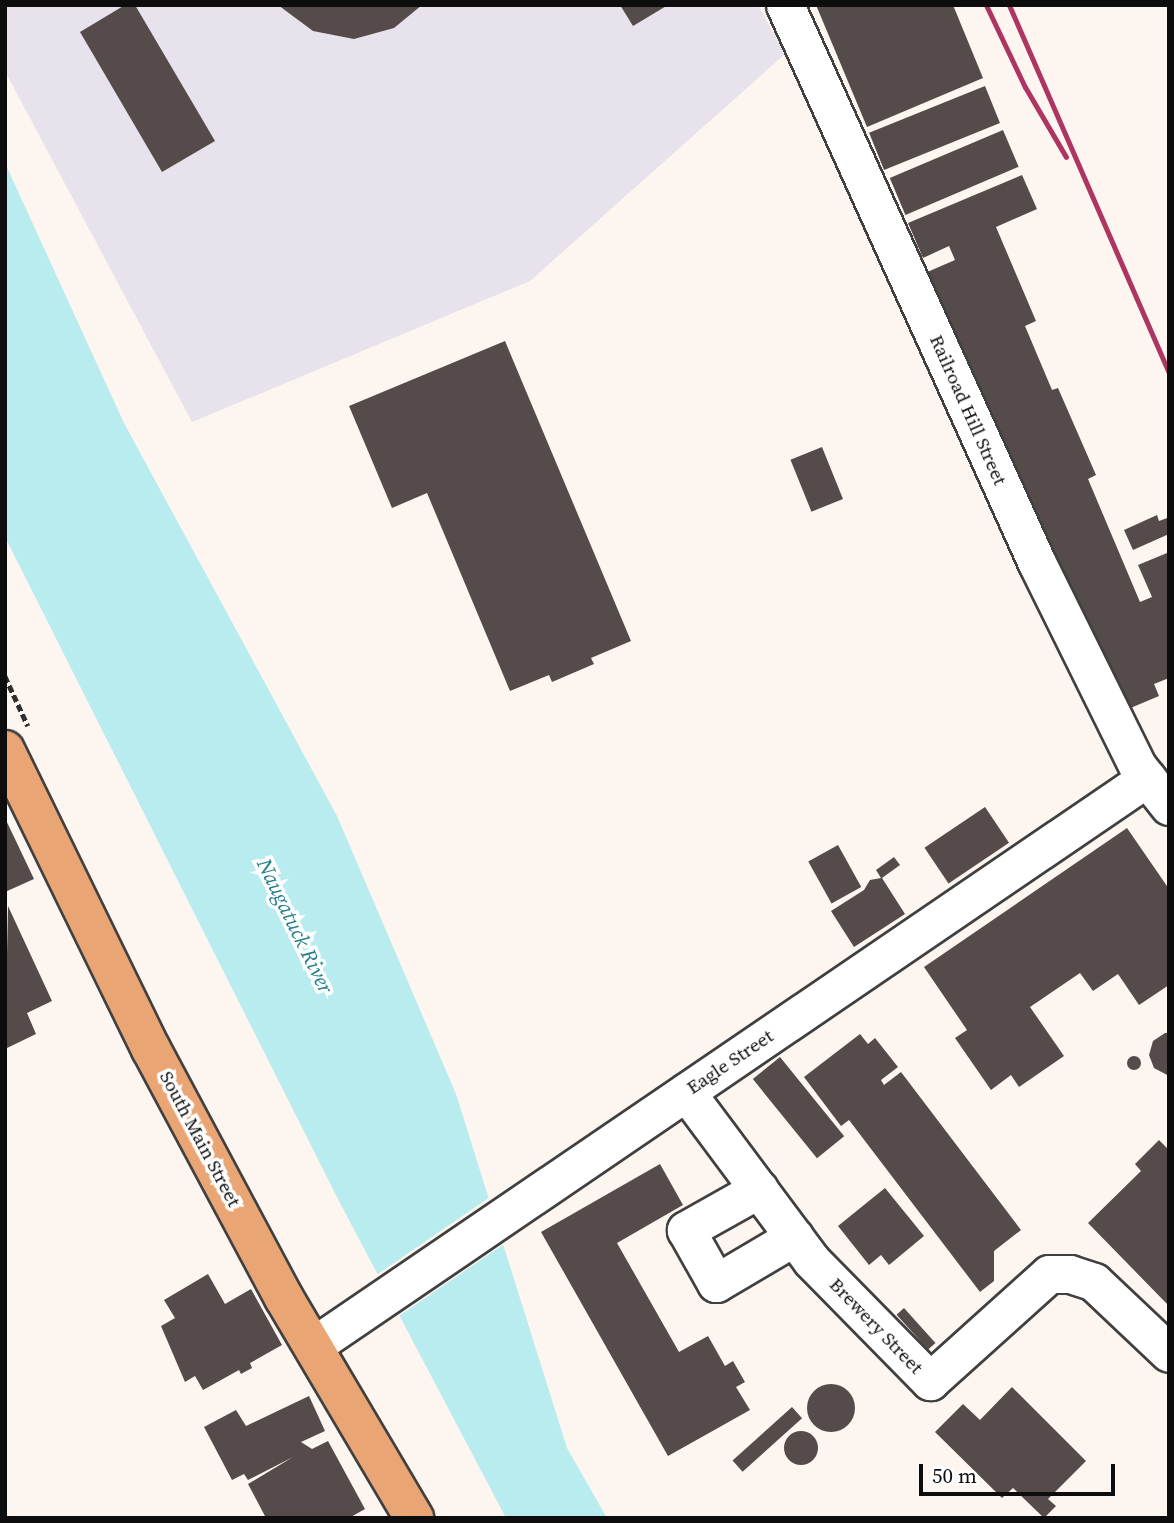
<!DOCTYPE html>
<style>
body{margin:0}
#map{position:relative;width:1174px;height:1523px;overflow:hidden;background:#fdf5ef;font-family:"Source Serif 4",serif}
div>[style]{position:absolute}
.industrial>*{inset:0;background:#e7e2eb}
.water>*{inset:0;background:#b9ecef}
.pier>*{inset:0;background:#fdf5ef}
.building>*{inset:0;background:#544b4a;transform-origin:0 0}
.round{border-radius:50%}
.path>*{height:4.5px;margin-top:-2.25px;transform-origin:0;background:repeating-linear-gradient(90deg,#2f2f2f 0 7px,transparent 0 10.5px)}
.roads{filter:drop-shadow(2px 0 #404040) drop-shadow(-2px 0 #404040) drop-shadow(0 2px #404040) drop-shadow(0 -2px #404040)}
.minor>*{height:37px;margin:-18.5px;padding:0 18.5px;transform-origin:18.5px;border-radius:18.5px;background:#fff}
.major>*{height:38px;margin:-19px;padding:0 19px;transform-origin:19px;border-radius:19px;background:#e9a573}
.rail>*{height:5px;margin:-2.5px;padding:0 2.5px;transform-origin:2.5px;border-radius:2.5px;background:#ad3562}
span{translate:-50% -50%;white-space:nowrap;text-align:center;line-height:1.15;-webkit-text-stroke:7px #fff;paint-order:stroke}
.street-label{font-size:19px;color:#0d0d0d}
.water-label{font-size:21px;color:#237f8a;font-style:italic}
.frame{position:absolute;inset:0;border:7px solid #0d0d0d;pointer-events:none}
.scale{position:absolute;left:919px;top:1464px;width:196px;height:32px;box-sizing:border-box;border:4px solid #0d0d0d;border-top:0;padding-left:9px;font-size:21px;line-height:24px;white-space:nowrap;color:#0d0d0d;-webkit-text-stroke:5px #fff;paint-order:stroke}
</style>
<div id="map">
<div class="industrial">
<div style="clip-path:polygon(5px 5px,758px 5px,785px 54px,530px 281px,192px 422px,7px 75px)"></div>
</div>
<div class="water">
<div style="clip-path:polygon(5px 163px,124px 423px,337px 816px,456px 1094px,567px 1448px,607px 1518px,506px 1518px,339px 1201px,5px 537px)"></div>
</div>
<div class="pier">
<div style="clip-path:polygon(490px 1197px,504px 1244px,396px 1318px,375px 1276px)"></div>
</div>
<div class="building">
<div style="clip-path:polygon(125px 5px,135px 5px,215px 141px,162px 172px,80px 32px)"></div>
<div style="clip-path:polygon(278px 5px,422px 5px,394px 28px,354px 39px,313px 31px)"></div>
<div style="clip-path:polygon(620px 5px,668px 5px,633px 26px)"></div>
<div style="clip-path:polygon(816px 5px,953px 5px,983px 78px,867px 127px)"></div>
<div style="left:985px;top:86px;width:40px;height:125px;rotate:68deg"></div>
<div style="left:1003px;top:130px;width:40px;height:123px;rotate:67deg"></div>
<div style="clip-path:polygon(1022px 175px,1037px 209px,996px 227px,1036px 321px,1025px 326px,1052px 390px,1058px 388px,1096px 475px,1088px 479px,1140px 602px,1152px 597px,1138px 565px,1167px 553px,1169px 557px,1169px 678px,1154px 684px,1159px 696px,1121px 712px,925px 273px,955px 260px,949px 246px,923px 258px,908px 223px)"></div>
<div style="clip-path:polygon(505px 341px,631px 641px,591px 658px,594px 664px,552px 682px,549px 675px,510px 691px,427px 493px,392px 508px,349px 406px)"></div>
<div style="left:822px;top:447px;width:56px;height:34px;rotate:68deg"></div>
<div style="clip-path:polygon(1157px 515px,1159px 521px,1167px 518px,1169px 534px,1133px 550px,1124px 530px)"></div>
<div style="left:985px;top:807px;width:43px;height:73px;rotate:56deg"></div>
<div style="clip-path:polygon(5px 818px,34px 879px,5px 892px)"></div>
<div style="clip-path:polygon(1127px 828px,1169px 889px,1169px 985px,1139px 1005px,1118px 974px,1093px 991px,1080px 973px,1030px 1007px,1064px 1056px,1019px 1087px,1011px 1075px,991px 1090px,955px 1038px,967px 1030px,924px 967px)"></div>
<div style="left:838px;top:845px;width:48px;height:34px;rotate:61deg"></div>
<div style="clip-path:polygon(894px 857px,900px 865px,882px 878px,905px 914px,854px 947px,831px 911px,864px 890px,870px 880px,881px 878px,876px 870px)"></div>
<div style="clip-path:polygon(8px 906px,52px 1001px,27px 1013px,36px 1034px,5px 1049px)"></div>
<div style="clip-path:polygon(1165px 1033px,1169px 1033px,1169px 1076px,1154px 1068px,1149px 1055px,1153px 1041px)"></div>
<div style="clip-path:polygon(860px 1034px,868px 1044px,875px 1038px,898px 1067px,881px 1080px,884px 1085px,901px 1072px,1021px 1230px,994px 1251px,994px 1281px,980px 1292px,849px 1120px,841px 1126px,804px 1077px)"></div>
<div class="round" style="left:1127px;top:1056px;width:14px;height:14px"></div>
<div style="left:780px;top:1057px;width:102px;height:35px;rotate:51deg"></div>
<div style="clip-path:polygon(1159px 1140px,1169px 1150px,1169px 1306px,1088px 1223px,1141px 1171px,1135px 1164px)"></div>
<div style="clip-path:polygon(660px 1164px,683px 1205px,617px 1243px,679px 1352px,708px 1336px,725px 1366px,733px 1361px,745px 1382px,736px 1387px,750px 1410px,668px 1456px,541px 1232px)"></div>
<div style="clip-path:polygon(885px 1188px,924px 1236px,889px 1265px,881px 1255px,869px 1265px,838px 1226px)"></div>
<div style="clip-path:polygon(208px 1274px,225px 1304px,251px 1289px,282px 1345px,250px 1363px,252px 1368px,241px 1374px,239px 1370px,203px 1390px,195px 1376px,185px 1382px,161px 1326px,175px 1318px,164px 1300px)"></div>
<div style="left:904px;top:1308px;width:47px;height:10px;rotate:48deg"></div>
<div class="round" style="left:807px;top:1384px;width:48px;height:48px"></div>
<div style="clip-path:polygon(1012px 1387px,1086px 1461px,1048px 1499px,1056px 1506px,1044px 1518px,1013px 1488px,1002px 1498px,935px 1432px,963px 1404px,980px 1420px)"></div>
<div style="clip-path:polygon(309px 1396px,325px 1431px,301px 1442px,312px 1449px,328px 1441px,365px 1509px,349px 1518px,266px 1518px,248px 1484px,293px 1457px,248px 1480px,244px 1474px,232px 1480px,204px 1427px,236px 1410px,246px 1426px)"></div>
<div style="left:792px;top:1407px;width:15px;height:80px;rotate:48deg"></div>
<div class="round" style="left:784px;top:1431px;width:34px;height:34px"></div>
</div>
<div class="path">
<div style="left:5px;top:676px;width:55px;rotate:65.3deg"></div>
</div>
<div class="roads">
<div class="minor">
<div style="left:785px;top:5px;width:612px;rotate:65.7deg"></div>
<div style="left:1037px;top:563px;width:228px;rotate:63.7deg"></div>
<div style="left:1138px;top:767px;width:50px;rotate:51.5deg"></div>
<div style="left:686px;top:1092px;width:209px;rotate:53.3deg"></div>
<div style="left:811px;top:1260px;width:170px;rotate:45.5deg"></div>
<div style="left:930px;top:1381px;width:160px;rotate:-42deg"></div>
<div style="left:1049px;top:1274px;width:21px"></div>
<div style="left:1070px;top:1274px;width:25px;rotate:18deg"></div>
<div style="left:1094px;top:1282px;width:103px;rotate:43.4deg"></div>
<div style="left:759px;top:1189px;width:84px;rotate:150.7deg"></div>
<div style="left:686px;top:1230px;width:61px;rotate:60.5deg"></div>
<div style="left:716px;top:1283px;width:91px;rotate:-30.5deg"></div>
<div style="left:313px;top:1346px;width:1009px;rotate:-34.26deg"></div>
</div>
<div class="major">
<div style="left:5px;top:750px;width:333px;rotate:64deg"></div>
<div style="left:151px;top:1049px;width:282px;rotate:61.9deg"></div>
<div style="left:284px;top:1298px;width:256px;rotate:59.4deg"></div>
</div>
</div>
<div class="rail">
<div style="left:986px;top:5px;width:91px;rotate:64.6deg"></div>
<div style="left:1025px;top:87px;width:81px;rotate:59.6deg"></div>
<div style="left:1009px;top:5px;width:401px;rotate:66.5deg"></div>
</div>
<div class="street-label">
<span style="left:968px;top:410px;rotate:66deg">Railroad Hill Street</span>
<span style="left:730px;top:1062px;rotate:-34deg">Eagle Street</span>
<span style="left:200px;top:1139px;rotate:62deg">South Main Street</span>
<span style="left:876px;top:1326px;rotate:46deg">Brewery Street</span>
</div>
<div class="water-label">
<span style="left:295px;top:926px;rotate:64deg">Naugatuck River</span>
</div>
<div class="frame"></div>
<div class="scale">50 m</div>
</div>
